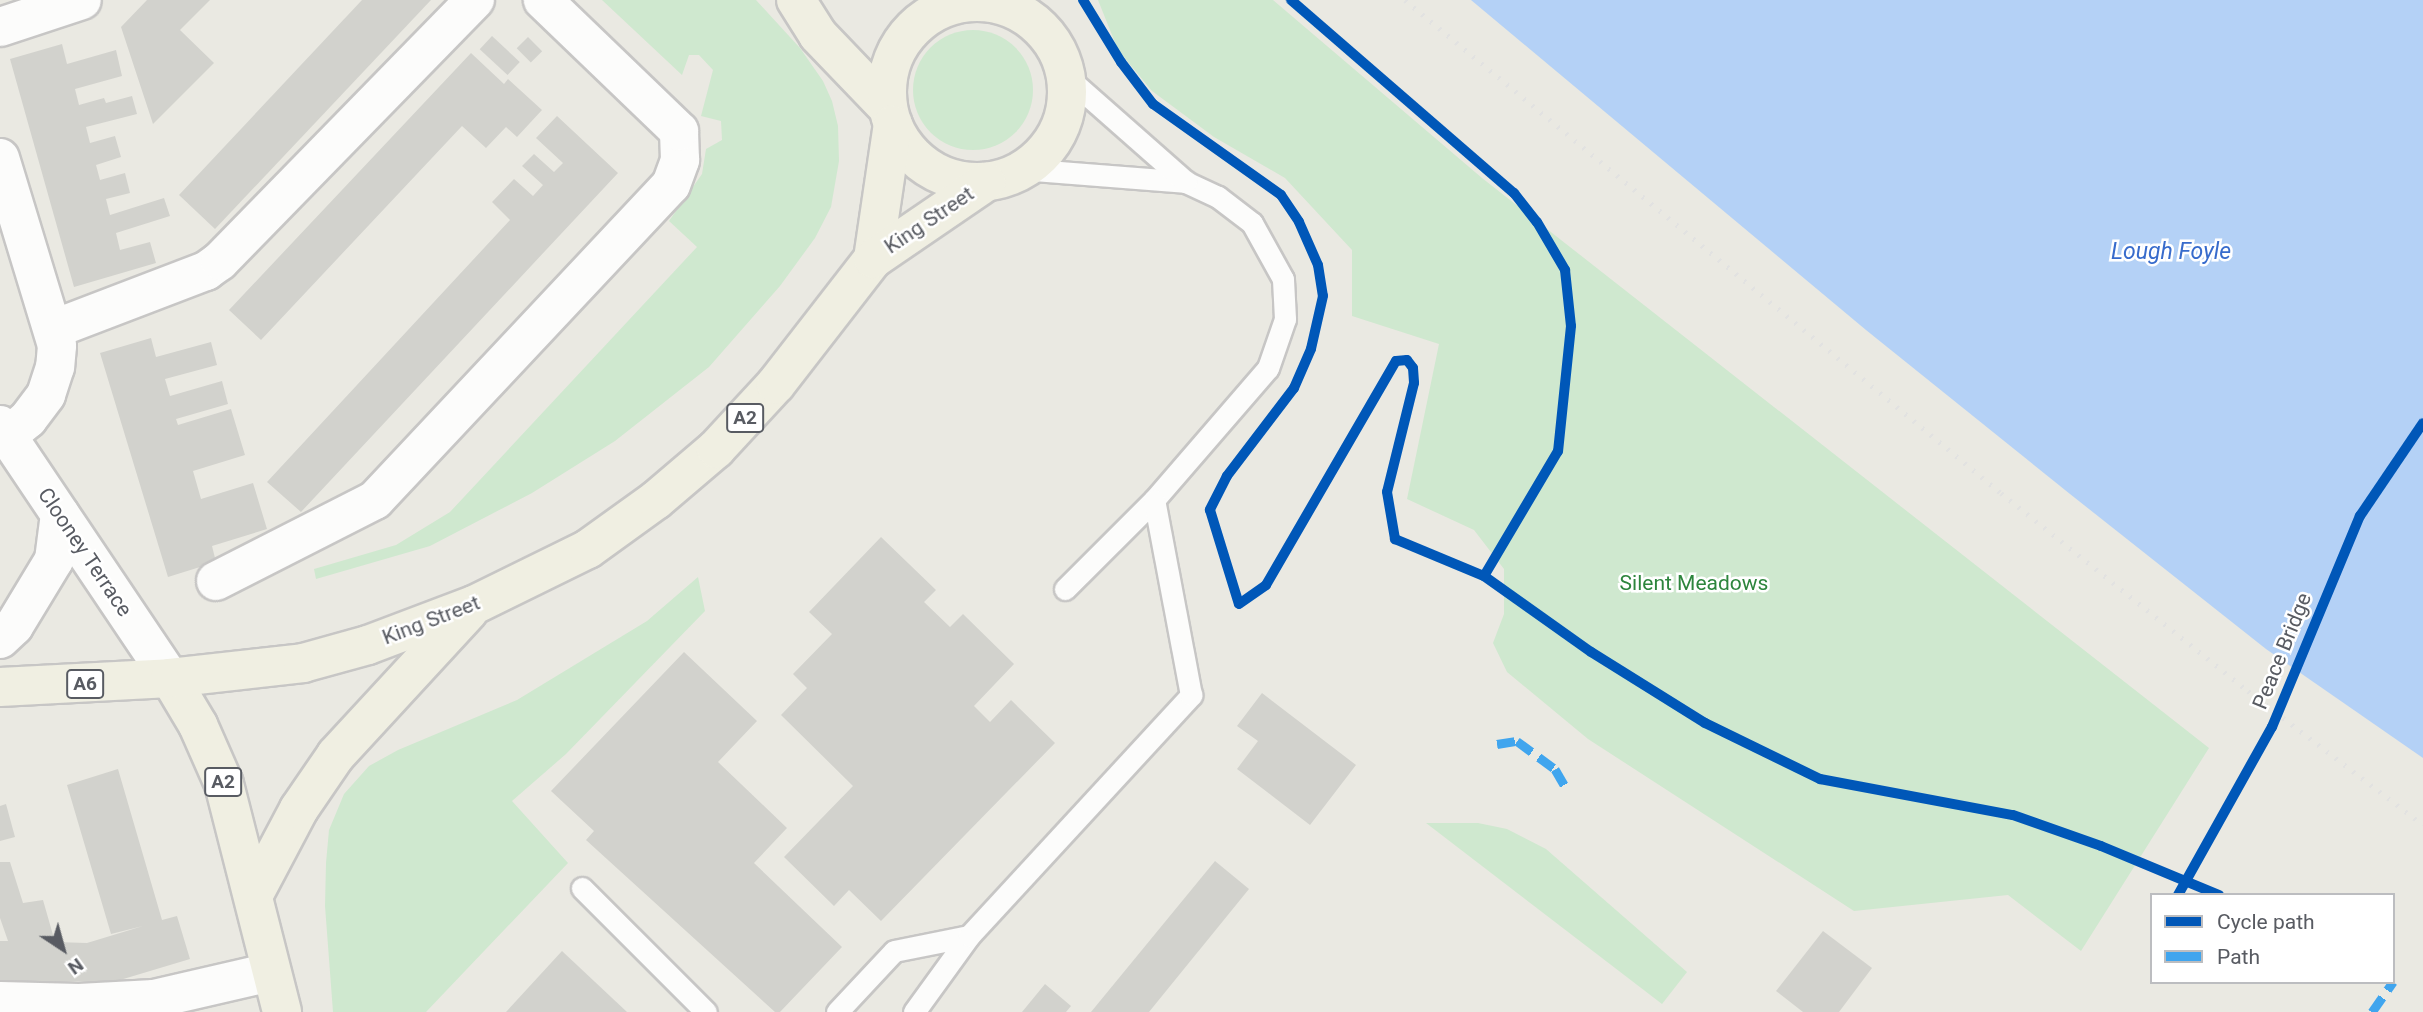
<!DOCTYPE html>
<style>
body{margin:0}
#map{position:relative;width:2423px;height:1012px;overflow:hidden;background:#eae9e2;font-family:Roboto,sans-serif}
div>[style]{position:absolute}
.green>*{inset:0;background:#cfe8cf}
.round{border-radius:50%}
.water>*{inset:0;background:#b4d1f6}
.building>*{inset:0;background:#d2d2cd;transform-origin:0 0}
.roads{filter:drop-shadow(2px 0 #c7c6c5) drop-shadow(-2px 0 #c7c6c5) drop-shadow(0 2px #c7c6c5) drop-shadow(0 -2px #c7c6c5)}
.service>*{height:21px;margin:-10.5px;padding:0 10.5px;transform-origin:10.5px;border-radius:10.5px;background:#fcfcfb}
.minor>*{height:38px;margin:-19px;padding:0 19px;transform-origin:19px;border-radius:19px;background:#fcfcfb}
.secondary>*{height:38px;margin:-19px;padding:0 19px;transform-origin:19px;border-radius:19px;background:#fcfcfb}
.trunk>*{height:38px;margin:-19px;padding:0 19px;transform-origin:19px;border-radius:19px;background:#f0efe2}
.trunk>.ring{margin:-19px;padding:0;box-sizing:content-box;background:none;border:38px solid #f0efe2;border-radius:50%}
.rail>*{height:5px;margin-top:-2.5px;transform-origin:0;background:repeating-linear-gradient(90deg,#e2e2e1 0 2px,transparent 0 11px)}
.quiet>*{height:9px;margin-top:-4.5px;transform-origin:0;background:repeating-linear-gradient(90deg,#40a5ee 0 18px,transparent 0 27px)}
.cycleway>*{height:10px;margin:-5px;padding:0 5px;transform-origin:5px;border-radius:5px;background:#0057b8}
span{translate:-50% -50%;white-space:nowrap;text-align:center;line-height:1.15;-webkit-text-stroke:5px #fff;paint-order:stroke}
.shield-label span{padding:2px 5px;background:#fff;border:2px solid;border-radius:5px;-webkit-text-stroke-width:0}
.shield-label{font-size:19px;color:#585b62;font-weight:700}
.street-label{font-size:21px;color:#585b62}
.park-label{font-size:21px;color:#2d853d}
.water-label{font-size:23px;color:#376bcc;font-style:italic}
.legend{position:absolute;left:2150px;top:893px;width:245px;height:91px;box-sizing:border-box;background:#fff;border:2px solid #bcbdc0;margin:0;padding:9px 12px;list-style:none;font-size:21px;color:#585b62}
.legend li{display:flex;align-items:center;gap:14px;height:35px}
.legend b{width:35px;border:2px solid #bcbdc0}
.north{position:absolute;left:28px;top:914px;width:70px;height:70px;-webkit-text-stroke:5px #fff;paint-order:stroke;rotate:144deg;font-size:19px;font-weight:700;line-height:28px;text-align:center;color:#585b62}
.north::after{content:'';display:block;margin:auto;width:24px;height:32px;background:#585b62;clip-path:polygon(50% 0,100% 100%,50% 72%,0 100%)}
</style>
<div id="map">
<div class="green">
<div style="clip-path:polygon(602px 0,756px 0,800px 48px,823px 81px,832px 101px,838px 126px,839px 161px,831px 207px,815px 238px,780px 286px,709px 367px,615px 441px,532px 493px,430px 546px,316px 579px,314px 569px,396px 545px,450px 512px,697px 247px,669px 221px,702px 174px,706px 149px,722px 140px,721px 121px,701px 116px,713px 70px,699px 55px,689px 55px,682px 75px)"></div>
<div style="clip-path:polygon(1098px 0,1273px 0,1482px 178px,2209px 748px,2081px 951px,2008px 895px,1854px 911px,1588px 739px,1507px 672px,1493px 643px,1504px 614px,1504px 569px,1474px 530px,1407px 499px,1439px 344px,1352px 316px,1352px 250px,1285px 178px,1214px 137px,1152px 91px,1118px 50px)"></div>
<div class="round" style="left:913px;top:30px;width:120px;height:120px"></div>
<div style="clip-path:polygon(698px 577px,705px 611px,566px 754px,512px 801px,568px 863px,426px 1012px,333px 1012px,325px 906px,326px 863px,329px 830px,344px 794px,369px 766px,398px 750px,517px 700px,647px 621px)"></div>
<div style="clip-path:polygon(1426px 823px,1478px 823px,1507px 829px,1546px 849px,1687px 972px,1662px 1004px)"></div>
</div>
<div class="water">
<div style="clip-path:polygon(1471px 0,2423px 0,2423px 758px,2266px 649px,2070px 494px,1866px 330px)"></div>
</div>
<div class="building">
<div style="clip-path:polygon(147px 0,210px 0,180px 30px,214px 63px,153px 124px,121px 27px)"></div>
<div style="clip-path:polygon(362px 0,431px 0,215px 229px,179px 195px)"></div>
<div style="left:492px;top:36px;width:38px;height:18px;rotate:43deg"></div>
<div style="left:528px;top:37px;width:20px;height:16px;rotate:45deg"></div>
<div style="clip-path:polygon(62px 44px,67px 64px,116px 50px,122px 76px,75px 89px,79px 105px,104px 98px,106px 103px,132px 96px,137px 114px,86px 127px,90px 143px,115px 136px,121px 157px,96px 165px,100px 180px,125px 173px,130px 193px,106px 199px,110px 215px,164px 198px,170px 216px,116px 233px,120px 250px,150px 242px,156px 263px,74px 287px,10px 59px)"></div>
<div style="clip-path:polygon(471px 53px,504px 84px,508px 79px,542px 110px,517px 137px,506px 127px,486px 148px,462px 126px,261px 340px,229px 310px)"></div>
<div style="clip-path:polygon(557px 116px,618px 173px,301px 512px,267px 482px,510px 220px,492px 202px,514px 179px,533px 196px,543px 185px,522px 166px,534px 154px,554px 172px,563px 163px,536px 138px)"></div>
<div style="clip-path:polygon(151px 338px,156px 357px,211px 342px,217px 365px,165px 379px,170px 396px,222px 381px,228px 404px,176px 419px,178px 425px,231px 409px,245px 455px,193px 471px,201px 499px,253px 483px,267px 529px,212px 546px,216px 562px,168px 577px,100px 353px)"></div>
<div style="clip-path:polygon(881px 537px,936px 590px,924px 602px,950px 627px,963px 614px,1014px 664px,974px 706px,990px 722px,1011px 700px,1055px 743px,881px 921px,849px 890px,834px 906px,784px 857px,853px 786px,781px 715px,807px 688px,793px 674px,832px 634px,809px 612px)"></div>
<div style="clip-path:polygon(684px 652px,757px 721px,718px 762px,787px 828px,754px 863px,842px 947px,780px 1012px,775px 1012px,586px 840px,594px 831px,551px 791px)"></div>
<div style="clip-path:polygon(1262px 693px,1356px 765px,1310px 825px,1237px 769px,1258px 741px,1237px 726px)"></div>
<div style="clip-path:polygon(118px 769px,162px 920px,177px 916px,190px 959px,100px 986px,99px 981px,0 983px,0 941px,8px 941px,0 918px,0 862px,10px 862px,23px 903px,43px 900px,55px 942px,87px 943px,143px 926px,111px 934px,67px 785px)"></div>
<div style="clip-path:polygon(6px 804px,15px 837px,0 841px,0 806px)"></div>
<div style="clip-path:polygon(1215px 861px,1249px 889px,1149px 1012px,1091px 1012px)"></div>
<div style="clip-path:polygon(1823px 931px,1872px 968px,1839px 1012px,1803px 1012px,1776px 991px)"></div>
<div style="clip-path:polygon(562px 951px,627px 1012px,506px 1012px)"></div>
<div style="clip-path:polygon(1045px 984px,1071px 1006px,1066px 1012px,1022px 1012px)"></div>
</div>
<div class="roads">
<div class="service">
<div style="left:1022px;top:169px;width:165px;rotate:4.5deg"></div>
<div style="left:1065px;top:589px;width:126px;rotate:-45deg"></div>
<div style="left:1154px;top:500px;width:174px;rotate:-49.2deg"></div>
<div style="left:1268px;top:368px;width:52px;rotate:-70.9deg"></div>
<div style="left:1285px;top:319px;width:40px;rotate:-92.9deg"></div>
<div style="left:1283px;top:279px;width:64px;rotate:-119deg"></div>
<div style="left:1252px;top:223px;width:43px;rotate:-142.6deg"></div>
<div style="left:1218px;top:197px;width:35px;rotate:-155deg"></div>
<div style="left:1186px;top:182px;width:159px;rotate:-138.6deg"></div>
<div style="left:582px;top:888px;width:175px;rotate:45deg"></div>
<div style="left:837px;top:1012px;width:83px;rotate:-46.9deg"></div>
<div style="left:894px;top:951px;width:76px;rotate:-11.3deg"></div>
<div style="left:914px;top:1012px;width:94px;rotate:-54.1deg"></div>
<div style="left:969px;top:936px;width:328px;rotate:-47.3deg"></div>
<div style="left:1191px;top:695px;width:198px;rotate:-100.7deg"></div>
</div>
<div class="minor">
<div style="left:0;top:27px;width:86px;rotate:-18.2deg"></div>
<div style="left:0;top:158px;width:196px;rotate:73.1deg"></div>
<div style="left:57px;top:346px;width:21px;rotate:95deg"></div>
<div style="left:55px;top:367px;width:29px;rotate:108deg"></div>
<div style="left:46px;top:395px;width:30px;rotate:127deg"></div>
<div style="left:28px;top:419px;width:27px;rotate:141deg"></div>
<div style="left:54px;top:329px;width:163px;rotate:-20.9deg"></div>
<div style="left:206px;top:271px;width:17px;rotate:-36deg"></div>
<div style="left:220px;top:261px;width:365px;rotate:-45.7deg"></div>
<div style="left:216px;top:581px;width:178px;rotate:-27deg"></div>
<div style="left:375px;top:500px;width:432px;rotate:-46.8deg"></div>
<div style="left:671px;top:185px;width:27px;rotate:-70deg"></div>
<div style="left:680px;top:160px;width:29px;rotate:-92deg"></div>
<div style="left:679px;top:131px;width:189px;rotate:-136.1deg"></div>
<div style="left:0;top:1001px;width:79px;rotate:1.5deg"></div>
<div style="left:79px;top:1003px;width:75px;rotate:-3.1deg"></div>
<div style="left:154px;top:999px;width:120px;rotate:-13deg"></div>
</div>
<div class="secondary">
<div style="left:0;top:425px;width:305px;rotate:56.1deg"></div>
<div style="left:0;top:639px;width:19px;rotate:-43deg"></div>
<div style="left:14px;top:626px;width:77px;rotate:-58.8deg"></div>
<div style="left:54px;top:560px;width:46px;rotate:-82.6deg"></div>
</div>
<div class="trunk">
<div style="left:796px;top:0;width:41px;rotate:57.8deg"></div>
<div style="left:818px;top:35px;width:101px;rotate:46.2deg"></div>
<div class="ring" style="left:887px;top:2px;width:142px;height:142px"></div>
<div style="left:873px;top:259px;width:136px;rotate:-81.6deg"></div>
<div style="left:170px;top:678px;width:55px;rotate:59.2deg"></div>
<div style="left:198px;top:725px;width:64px;rotate:66.2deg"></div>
<div style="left:224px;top:784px;width:235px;rotate:75.7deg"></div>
<div style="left:0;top:687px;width:170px;rotate:-3deg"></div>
<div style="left:170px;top:678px;width:134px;rotate:-6.4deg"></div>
<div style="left:303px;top:663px;width:67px;rotate:-15.5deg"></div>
<div style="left:368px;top:645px;width:113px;rotate:-20.7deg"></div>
<div style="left:474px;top:605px;width:127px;rotate:-26.2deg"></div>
<div style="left:588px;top:549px;width:84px;rotate:-35.8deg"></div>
<div style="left:656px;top:500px;width:79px;rotate:-40.4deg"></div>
<div style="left:716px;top:449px;width:88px;rotate:-47.3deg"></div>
<div style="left:776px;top:384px;width:158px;rotate:-52.2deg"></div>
<div style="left:873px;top:259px;width:137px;rotate:-34.3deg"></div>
<div style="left:254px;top:894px;width:96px;rotate:-62.1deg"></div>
<div style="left:299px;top:809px;width:65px;rotate:-55.6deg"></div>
<div style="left:336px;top:755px;width:195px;rotate:-47.3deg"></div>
</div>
</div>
<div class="rail">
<div style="left:1405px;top:0;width:773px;rotate:39.6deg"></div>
<div style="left:2001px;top:493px;width:317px;rotate:38.7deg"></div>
<div style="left:2248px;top:691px;width:220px;rotate:37.4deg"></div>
</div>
<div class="quiet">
<div style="left:1497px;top:744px;width:20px;rotate:-9deg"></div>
<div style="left:1517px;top:741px;width:47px;rotate:36.4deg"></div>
<div style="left:1555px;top:769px;width:20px;rotate:60deg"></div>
<div style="left:2372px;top:1012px;width:37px;rotate:-55deg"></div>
</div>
<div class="cycleway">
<div style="left:1083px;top:0;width:73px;rotate:58.5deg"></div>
<div style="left:1121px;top:62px;width:53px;rotate:52.7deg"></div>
<div style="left:1153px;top:104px;width:157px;rotate:35.4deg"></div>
<div style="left:1281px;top:195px;width:32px;rotate:56deg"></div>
<div style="left:1299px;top:222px;width:47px;rotate:66.2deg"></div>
<div style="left:1318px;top:265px;width:31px;rotate:81deg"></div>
<div style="left:1323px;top:296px;width:54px;rotate:102.8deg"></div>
<div style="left:1311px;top:349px;width:43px;rotate:113.6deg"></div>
<div style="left:1294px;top:388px;width:111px;rotate:127.3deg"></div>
<div style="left:1227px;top:476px;width:38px;rotate:117deg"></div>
<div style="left:1210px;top:510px;width:98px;rotate:72.9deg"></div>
<div style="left:1239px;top:604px;width:33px;rotate:-35deg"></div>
<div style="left:1266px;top:585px;width:259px;rotate:-59.9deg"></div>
<div style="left:1396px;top:361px;width:11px;rotate:-5deg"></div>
<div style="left:1407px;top:360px;width:10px;rotate:53deg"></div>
<div style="left:1413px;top:368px;width:15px;rotate:86deg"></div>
<div style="left:1414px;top:383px;width:112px;rotate:103.9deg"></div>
<div style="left:1387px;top:492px;width:48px;rotate:80.3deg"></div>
<div style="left:1395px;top:539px;width:96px;rotate:22.6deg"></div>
<div style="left:1484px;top:576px;width:131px;rotate:35.4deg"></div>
<div style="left:1591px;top:652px;width:134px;rotate:31.9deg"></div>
<div style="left:1705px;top:723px;width:128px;rotate:26deg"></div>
<div style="left:1820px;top:779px;width:196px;rotate:10.6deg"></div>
<div style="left:2013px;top:815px;width:93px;rotate:19.4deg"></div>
<div style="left:2101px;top:846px;width:128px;rotate:22.6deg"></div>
<div style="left:1291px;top:0;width:295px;rotate:40.9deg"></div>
<div style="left:1514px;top:193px;width:37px;rotate:52deg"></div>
<div style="left:1537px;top:222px;width:56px;rotate:59.7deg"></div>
<div style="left:1565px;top:270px;width:56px;rotate:83.9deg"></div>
<div style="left:1571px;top:326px;width:126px;rotate:95.9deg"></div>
<div style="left:1558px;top:451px;width:145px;rotate:120.6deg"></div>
<div style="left:2178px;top:895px;width:193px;rotate:-60.8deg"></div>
<div style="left:2272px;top:727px;width:229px;rotate:-67.4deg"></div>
<div style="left:2360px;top:516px;width:112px;rotate:-55.9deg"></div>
</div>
<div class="shield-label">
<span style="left:745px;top:418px">A2</span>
<span style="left:85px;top:684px">A6</span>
<span style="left:223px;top:782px">A2</span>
</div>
<div class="street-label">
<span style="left:929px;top:220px;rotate:-34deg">King Street</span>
<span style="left:85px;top:552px;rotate:56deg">Clooney Terrace</span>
<span style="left:431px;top:620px;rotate:-21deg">King Street</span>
<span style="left:2282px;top:651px;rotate:-68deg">Peace Bridge</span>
</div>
<div class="park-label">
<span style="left:1694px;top:583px">Silent Meadows</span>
</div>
<div class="water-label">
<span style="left:2171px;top:252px">Lough Foyle</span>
</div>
<ul class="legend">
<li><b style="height:9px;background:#0057b8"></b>Cycle path</li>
<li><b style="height:9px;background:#40a5ee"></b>Path</li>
</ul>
<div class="north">N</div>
</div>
